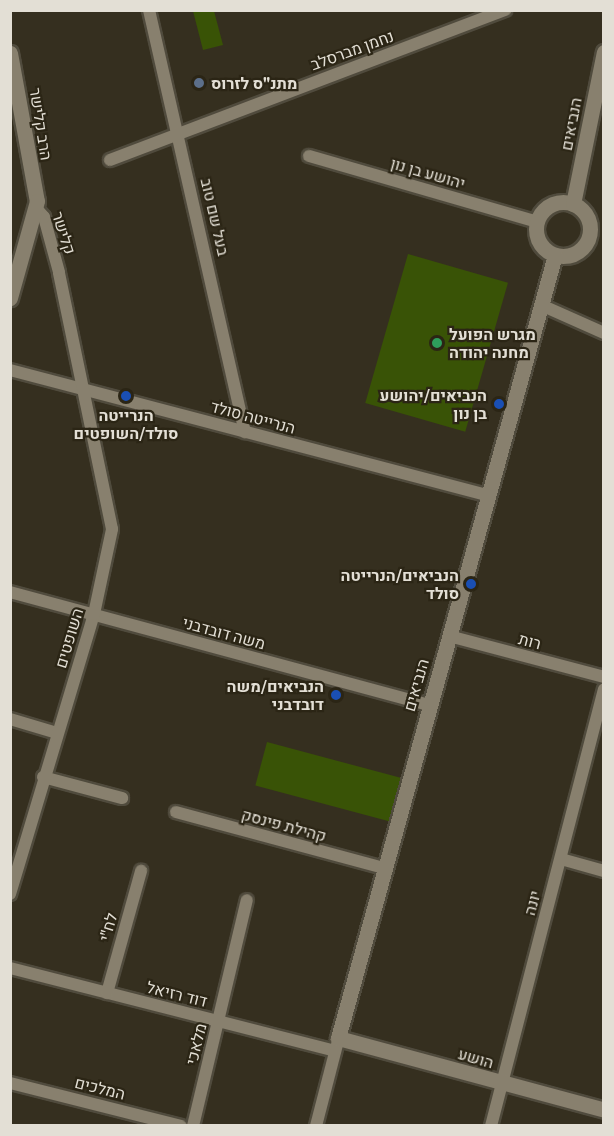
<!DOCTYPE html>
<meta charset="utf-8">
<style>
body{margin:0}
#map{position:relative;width:614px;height:1136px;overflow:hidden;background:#352f1f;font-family:"Source Serif 4",Heebo,serif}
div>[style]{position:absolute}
.green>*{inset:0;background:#395306;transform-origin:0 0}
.roads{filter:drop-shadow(2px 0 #504b3d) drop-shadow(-2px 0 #504b3d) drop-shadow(0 2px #504b3d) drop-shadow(0 -2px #504b3d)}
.street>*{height:12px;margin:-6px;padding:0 6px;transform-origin:6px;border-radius:6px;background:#88806e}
.secondary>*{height:15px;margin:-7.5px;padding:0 7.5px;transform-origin:7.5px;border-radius:7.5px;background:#88806e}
.secondary>.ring{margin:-7.5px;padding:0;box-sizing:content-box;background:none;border:15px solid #88806e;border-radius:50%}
.dots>*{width:16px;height:16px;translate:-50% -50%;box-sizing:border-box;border:3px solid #2b2515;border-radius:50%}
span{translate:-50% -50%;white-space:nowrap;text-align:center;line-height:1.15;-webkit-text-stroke:4.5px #2b2515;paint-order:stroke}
.street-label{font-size:16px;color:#e3dfd5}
.poi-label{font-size:16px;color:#e3dfd5;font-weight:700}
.left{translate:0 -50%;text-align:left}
.right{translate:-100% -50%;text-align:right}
.frame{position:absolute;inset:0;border:12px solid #e3dfd5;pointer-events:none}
</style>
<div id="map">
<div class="green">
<div style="clip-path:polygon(193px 11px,214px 11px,223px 45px,203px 50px)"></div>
<div style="left:408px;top:254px;width:104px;height:155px;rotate:16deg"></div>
<div style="left:267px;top:742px;width:147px;height:45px;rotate:15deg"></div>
</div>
<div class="roads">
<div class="street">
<div style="left:149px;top:10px;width:433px;rotate:77.2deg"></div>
<div style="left:309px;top:156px;width:237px;rotate:16.1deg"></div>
<div style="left:110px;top:160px;width:423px;rotate:-20.8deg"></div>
<div style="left:541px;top:305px;width:69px;rotate:24deg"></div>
<div style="left:10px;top:370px;width:494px;rotate:14.7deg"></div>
<div style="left:10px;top:592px;width:434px;rotate:15.1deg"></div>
<div style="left:449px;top:636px;width:160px;rotate:14.8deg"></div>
<div style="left:10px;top:719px;width:49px;rotate:16.6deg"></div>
<div style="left:43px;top:777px;width:82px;rotate:14.9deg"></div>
<div style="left:176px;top:812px;width:215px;rotate:15.1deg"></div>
<div style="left:561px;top:859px;width:45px;rotate:15.6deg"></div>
<div style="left:10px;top:894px;width:292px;rotate:-73.3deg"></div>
<div style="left:94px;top:614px;width:87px;rotate:-78deg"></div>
<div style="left:112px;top:529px;width:262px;rotate:-101.7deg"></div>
<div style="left:59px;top:272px;width:57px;rotate:-105.3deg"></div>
<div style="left:44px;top:217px;width:13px;rotate:-132deg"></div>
<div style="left:10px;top:968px;width:335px;rotate:14.3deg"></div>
<div style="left:107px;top:993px;width:127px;rotate:-74.4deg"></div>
<div style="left:10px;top:1083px;width:176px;rotate:14.1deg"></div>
<div style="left:193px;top:1126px;width:232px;rotate:-76.6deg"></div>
<div style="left:316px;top:1126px;width:84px;rotate:-75.5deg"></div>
<div style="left:491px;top:1126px;width:451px;rotate:-75.5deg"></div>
</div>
<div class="secondary">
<div style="left:10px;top:53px;width:150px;rotate:79.7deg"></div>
<div style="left:37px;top:201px;width:101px;rotate:105.6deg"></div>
<div class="ring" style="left:536px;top:202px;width:39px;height:39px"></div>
<div style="left:573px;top:204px;width:155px;rotate:-78.5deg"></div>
<div style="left:555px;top:255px;width:813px;rotate:105.49deg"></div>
<div style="left:338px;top:1038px;width:276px;rotate:15.1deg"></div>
</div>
</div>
<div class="dots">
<div style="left:199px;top:83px;background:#5c6f8a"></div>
<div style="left:437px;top:343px;background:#2e9e5b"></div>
<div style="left:126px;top:396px;background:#1a4fb4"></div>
<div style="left:499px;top:404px;background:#1a4fb4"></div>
<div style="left:471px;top:584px;background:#1a4fb4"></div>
<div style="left:336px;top:695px;background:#1a4fb4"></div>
</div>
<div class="street-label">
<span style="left:352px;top:50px;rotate:-20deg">נחמן מברסלב</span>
<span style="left:41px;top:124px;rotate:81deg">הרב קלישר</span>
<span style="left:571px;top:124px;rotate:-79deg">הנביאים</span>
<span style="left:428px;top:173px;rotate:16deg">יהושע בן נון</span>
<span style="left:215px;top:217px;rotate:77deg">בעל שם טוב</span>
<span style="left:64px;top:233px;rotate:72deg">קלישר</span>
<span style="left:253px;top:417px;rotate:15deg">הנרייטה סולד</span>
<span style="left:224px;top:633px;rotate:15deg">משה דובדבני</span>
<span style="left:69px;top:638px;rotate:-73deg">השופטים</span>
<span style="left:530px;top:641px;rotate:15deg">רות</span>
<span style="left:416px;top:685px;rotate:-74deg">הנביאים</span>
<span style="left:284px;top:825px;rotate:15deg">קהילת פינסק</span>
<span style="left:532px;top:903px;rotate:-75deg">יונה</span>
<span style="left:108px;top:927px;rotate:-74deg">לח"י</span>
<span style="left:177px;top:994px;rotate:14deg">דוד רזיאל</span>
<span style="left:196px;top:1044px;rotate:-76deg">מלאכי</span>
<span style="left:476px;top:1058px;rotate:16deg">הושע</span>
<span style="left:100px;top:1088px;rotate:14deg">המלכים</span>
</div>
<div class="poi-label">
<span class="left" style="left:211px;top:83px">מתנ"ס לזרוס</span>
<span class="left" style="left:449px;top:343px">מגרש הפועל<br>מחנה יהודה</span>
<span class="right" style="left:487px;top:404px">הנביאים/יהושע<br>בן נון</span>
<span style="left:126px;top:424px">הנרייטה<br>סולד/השופטים</span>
<span class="right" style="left:459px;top:584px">הנביאים/הנרייטה<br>סולד</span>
<span class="right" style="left:324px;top:695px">הנביאים/משה<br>דובדבני</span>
</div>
<div class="frame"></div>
</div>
